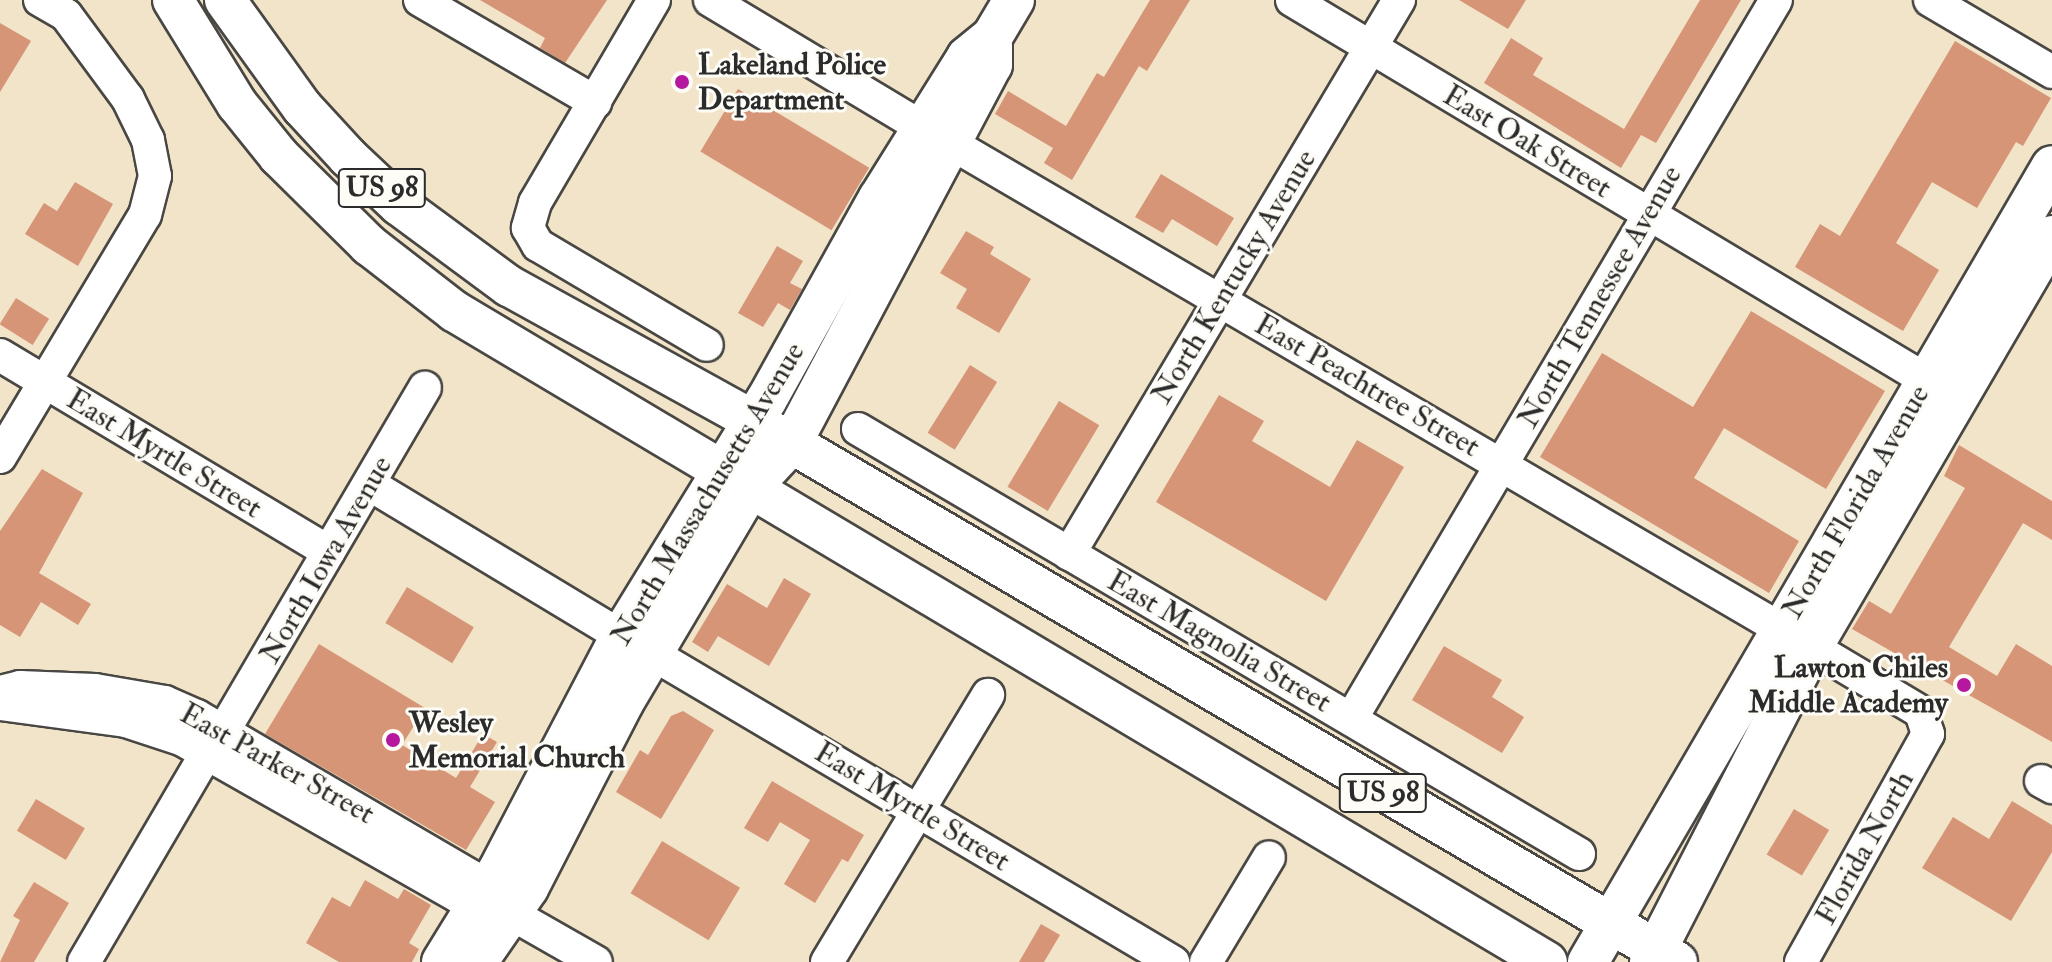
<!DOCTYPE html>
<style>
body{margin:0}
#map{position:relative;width:2052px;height:962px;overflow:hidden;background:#f1e4c9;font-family:"IM FELL Double Pica",serif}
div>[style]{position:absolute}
.building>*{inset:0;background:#d69577;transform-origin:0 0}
.roads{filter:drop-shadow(2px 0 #494743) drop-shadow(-2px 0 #494743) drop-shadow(0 2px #494743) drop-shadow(0 -2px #494743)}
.minor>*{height:32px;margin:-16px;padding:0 16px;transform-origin:16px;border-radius:16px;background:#fff}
.major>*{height:40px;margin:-20px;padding:0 20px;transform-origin:20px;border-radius:20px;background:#fff}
.dots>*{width:22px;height:22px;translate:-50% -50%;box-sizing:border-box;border:4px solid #fdfcf7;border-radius:50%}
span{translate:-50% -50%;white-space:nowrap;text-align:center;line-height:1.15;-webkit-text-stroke:6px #fdfcf7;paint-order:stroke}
.shield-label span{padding:2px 6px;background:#fdfcf7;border:2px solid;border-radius:6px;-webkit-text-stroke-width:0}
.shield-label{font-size:28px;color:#2b2b2b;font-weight:700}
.poi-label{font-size:30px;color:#2b2b2b;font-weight:700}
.left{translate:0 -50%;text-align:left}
.right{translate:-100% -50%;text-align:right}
.street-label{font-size:30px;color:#2b2b2b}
</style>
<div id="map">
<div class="building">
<div style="clip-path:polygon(480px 0,607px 0,565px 63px,540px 48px,545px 38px)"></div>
<div style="clip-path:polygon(1150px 0,1190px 0,1147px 71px,1139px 66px,1072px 180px,1044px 163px,1053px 148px,995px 114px,1008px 91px,1066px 126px,1097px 73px,1104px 77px)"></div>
<div style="clip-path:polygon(1459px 0,1526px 0,1508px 29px)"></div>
<div style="clip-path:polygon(1700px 0,1741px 0,1656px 143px,1641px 135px,1621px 168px,1484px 83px,1511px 38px,1543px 58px,1533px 75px,1624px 129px)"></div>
<div style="clip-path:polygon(0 23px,31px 41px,0 92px)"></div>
<div style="clip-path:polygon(1955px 41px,2051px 98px,2023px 146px,2016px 142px,1977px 208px,1932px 182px,1896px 243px,1939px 270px,1903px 331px,1795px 267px,1820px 224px,1840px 236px)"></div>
<div style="left:738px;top:89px;width:153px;height:73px;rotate:31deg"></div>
<div style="clip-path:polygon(1161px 174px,1234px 218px,1217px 246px,1172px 219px,1163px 233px,1135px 217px)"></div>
<div style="clip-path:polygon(75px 182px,113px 204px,78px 266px,25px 234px,44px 203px,57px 211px)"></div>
<div style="clip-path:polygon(966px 231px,994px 247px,990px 254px,1031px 279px,999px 333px,956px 308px,967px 289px,940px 273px)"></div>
<div style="clip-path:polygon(777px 246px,803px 261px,790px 283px,802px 289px,790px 310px,778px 303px,763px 327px,738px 313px)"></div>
<div style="left:16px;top:298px;width:39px;height:31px;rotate:32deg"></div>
<div style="clip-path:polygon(1751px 311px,1885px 391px,1826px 489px,1724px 428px,1694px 478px,1799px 541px,1769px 593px,1540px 457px,1602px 353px,1693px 407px)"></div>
<div style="left:970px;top:365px;width:32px;height:80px;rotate:32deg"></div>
<div style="clip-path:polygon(1219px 395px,1264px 421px,1252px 441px,1330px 487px,1357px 440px,1404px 467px,1326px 601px,1156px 502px)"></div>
<div style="left:1059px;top:401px;width:47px;height:100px;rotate:31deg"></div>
<div style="clip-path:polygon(1959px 445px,2052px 501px,2052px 540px,2023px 523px,1949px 647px,1997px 676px,2016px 644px,2052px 666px,2052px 742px,1852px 629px,1869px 601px,1891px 614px,1965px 488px,1944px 476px)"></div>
<div style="clip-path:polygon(42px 469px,83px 493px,39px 573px,91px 604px,78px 625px,41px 602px,20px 637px,0 625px,0 531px)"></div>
<div style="clip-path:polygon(784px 578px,811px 594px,769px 666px,718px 636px,708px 652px,692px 642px,727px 584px,767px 608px)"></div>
<div style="left:407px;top:587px;width:78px;height:42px;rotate:31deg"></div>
<div style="clip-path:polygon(319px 644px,425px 708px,402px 745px,456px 778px,483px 734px,497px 742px,470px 787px,495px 802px,466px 850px,265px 734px)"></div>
<div style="clip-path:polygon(1444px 646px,1502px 680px,1492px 697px,1524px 717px,1502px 753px,1412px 700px)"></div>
<div style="clip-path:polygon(683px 711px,714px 730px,661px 819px,616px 792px,640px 750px,648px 755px,671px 716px)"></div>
<div style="clip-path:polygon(772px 781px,864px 835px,848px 862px,842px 859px,815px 903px,784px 884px,810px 840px,780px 822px,768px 842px,744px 828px)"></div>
<div style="left:36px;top:799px;width:57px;height:37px;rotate:31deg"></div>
<div style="clip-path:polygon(2012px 801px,2052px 825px,2052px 852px,2011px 921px,1922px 868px,1953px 817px,1989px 839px)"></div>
<div style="left:1794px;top:809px;width:41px;height:53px;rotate:31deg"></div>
<div style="left:662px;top:841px;width:91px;height:61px;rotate:31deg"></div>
<div style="clip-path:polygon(365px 880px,398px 899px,404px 889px,431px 905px,409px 943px,419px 949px,412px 962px,339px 962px,306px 943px,332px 897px,350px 907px)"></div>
<div style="clip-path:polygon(34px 882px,69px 903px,34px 962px,0 962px,20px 920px,13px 916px)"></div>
<div style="clip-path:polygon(1041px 924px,1060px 935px,1044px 962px,1019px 962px)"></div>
</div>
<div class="roads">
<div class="minor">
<div style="left:420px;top:0;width:203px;rotate:30.2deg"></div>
<div style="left:654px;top:0;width:235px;rotate:120.4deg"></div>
<div style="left:535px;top:203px;width:26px;rotate:106deg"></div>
<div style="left:528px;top:228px;width:20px;rotate:60deg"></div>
<div style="left:538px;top:245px;width:196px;rotate:30.6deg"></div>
<div style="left:710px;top:0;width:249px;rotate:31deg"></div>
<div style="left:1292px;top:0;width:741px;rotate:30.92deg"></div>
<div style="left:1930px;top:0;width:142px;rotate:30.5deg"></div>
<div style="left:952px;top:144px;width:960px;rotate:30.33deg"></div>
<div style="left:0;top:355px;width:383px;rotate:30.9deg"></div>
<div style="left:858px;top:429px;width:837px;rotate:30.52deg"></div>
<div style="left:0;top:457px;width:282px;rotate:-59.1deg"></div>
<div style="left:145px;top:215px;width:40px;rotate:-75.6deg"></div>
<div style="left:155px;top:176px;width:37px;rotate:-101deg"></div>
<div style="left:148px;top:140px;width:46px;rotate:-116deg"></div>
<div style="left:128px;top:99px;width:104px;rotate:-126.4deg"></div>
<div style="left:66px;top:15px;width:30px;rotate:-150deg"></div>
<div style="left:369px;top:484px;width:294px;rotate:31.1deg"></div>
<div style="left:1069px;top:554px;width:645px;rotate:-59.22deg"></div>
<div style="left:651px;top:653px;width:607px;rotate:30.62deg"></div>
<div style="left:0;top:692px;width:21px;rotate:-14deg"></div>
<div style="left:20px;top:687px;width:75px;rotate:2.3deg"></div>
<div style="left:95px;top:690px;width:71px;rotate:9.7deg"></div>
<div style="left:165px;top:702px;width:35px;rotate:24deg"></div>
<div style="left:197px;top:716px;width:319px;rotate:30.3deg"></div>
<div style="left:472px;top:877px;width:22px;rotate:63deg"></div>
<div style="left:0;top:704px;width:127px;rotate:7.7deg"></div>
<div style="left:126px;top:721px;width:60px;rotate:18.4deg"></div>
<div style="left:183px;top:740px;width:318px;rotate:29.6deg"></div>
<div style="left:459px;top:897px;width:23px"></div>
<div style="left:482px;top:897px;width:131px;rotate:29.7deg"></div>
<div style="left:1351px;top:719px;width:835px;rotate:-59.41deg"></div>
<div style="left:224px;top:730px;width:397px;rotate:-59.6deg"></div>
<div style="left:2041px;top:781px;width:13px;rotate:29deg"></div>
<div style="left:84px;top:962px;width:245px;rotate:-59.6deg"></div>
<div style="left:827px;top:962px;width:312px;rotate:-58.9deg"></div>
<div style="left:1206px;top:962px;width:122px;rotate:-59deg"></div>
<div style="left:1801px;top:962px;width:261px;rotate:-60.9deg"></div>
<div style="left:1928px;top:734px;width:23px;rotate:-108deg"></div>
<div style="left:1921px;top:712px;width:127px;rotate:-149.2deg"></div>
</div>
<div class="major">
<div style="left:173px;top:0;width:122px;rotate:58.4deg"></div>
<div style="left:237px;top:104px;width:67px;rotate:51.1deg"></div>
<div style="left:279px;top:156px;width:127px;rotate:44.7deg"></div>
<div style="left:369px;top:245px;width:108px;rotate:37.8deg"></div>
<div style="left:454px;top:311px;width:1272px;rotate:30.78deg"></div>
<div style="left:225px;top:0;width:132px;rotate:54.3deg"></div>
<div style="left:302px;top:107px;width:68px;rotate:47.4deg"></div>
<div style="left:348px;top:157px;width:70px;rotate:43.3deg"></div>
<div style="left:399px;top:205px;width:137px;rotate:36.4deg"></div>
<div style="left:509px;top:286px;width:277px;rotate:28.9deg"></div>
<div style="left:752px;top:420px;width:1072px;rotate:30.37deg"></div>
<div style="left:442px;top:962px;width:107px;rotate:-58.4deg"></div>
<div style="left:498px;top:871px;width:265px;rotate:-62.4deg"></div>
<div style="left:621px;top:636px;width:278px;rotate:-58.4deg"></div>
<div style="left:767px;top:399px;width:230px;rotate:-60.9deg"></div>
<div style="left:879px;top:198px;width:166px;rotate:-58deg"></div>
<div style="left:967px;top:57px;width:32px;rotate:-39deg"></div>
<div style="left:992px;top:37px;width:43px;rotate:-59.3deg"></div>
<div style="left:477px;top:962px;width:90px;rotate:-55.4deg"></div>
<div style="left:528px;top:888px;width:208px;rotate:-62.8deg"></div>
<div style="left:623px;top:703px;width:250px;rotate:-59.4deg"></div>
<div style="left:750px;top:488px;width:60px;rotate:-47deg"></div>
<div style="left:791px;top:444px;width:429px;rotate:-62.1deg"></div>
<div style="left:992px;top:65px;width:20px;rotate:-90deg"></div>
<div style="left:1588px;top:962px;width:921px;rotate:-59.76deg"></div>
<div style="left:1650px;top:962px;width:354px;rotate:-62.8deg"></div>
<div style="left:1812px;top:647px;width:476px;rotate:-59.7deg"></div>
</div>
</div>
<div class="dots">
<div style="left:682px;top:82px;background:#b5179e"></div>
<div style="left:1964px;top:685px;background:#b5179e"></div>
<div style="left:393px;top:740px;background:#b5179e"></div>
</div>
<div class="shield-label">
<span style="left:382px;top:188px">US 98</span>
<span style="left:1383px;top:793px">US 98</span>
</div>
<div class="poi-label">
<span class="left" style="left:698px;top:82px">Lakeland Police<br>Department</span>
<span class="right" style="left:1948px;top:685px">Lawton Chiles<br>Middle Academy</span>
<span class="left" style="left:409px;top:740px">Wesley<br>Memorial Church</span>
</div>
<div class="street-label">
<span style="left:1527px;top:142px;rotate:31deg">East Oak Street</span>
<span style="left:1234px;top:277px;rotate:-59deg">North Kentucky Avenue</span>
<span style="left:1600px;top:297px;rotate:-60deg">North Tennessee Avenue</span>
<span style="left:1367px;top:386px;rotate:30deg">East Peachtree Street</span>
<span style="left:164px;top:454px;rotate:31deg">East Myrtle Street</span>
<span style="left:708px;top:494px;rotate:-59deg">North Massachusetts Avenue</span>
<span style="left:1856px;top:502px;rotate:-60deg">North Florida Avenue</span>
<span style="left:326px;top:560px;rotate:-60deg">North Iowa Avenue</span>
<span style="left:1219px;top:642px;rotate:30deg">East Magnolia Street</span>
<span style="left:277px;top:764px;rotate:29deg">East Parker Street</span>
<span style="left:912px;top:807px;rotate:31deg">East Myrtle Street</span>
<span style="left:1865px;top:848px;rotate:-61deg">Florida North</span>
</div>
</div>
